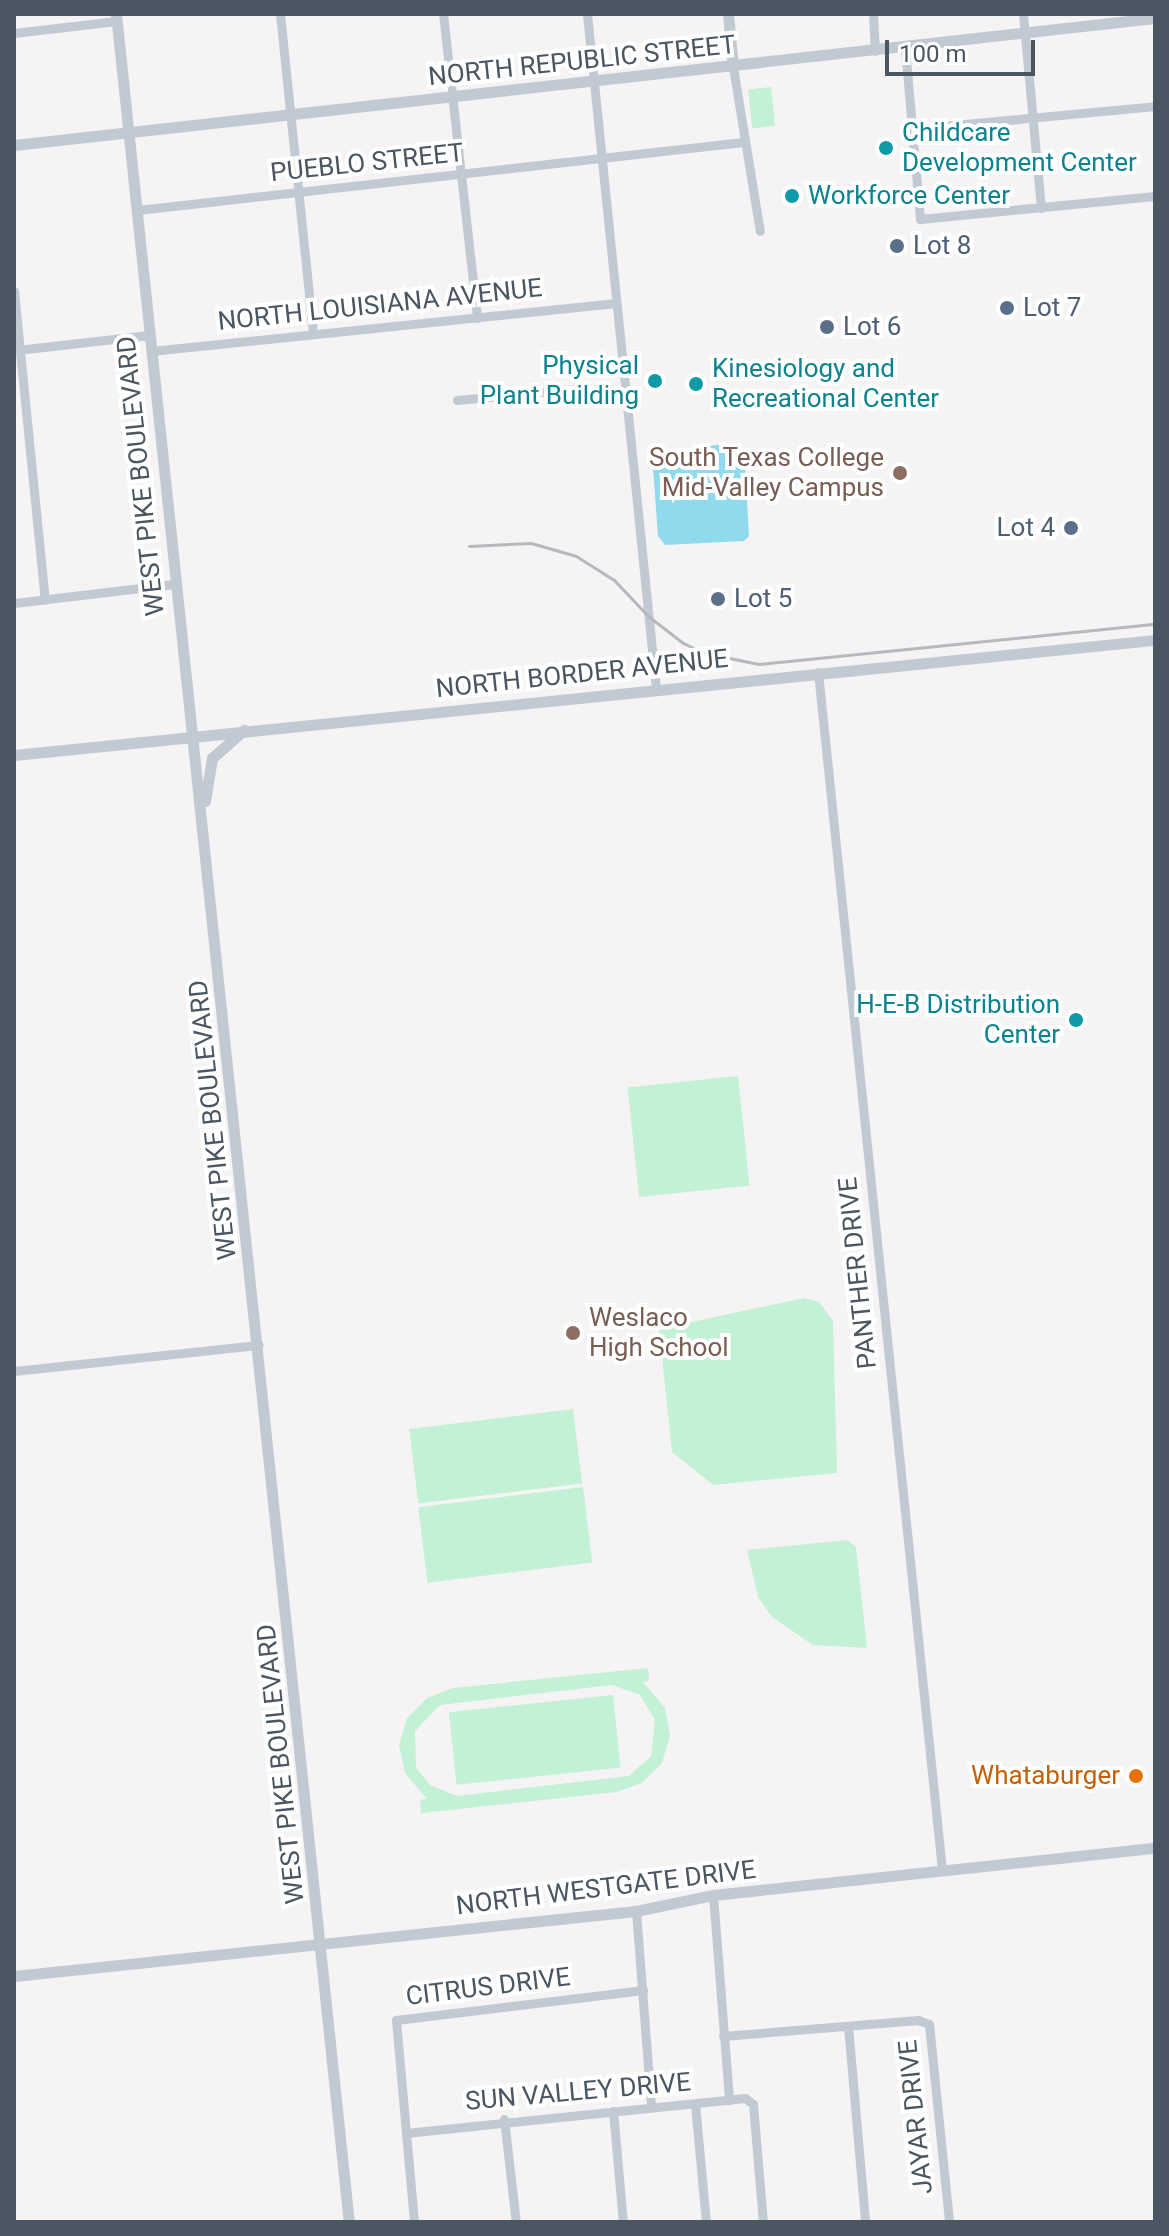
<!DOCTYPE html>
<style>
body{margin:0}
#map{position:relative;width:1169px;height:2236px;overflow:hidden;background:#f5f3f3;font-family:Roboto,sans-serif}
div>[style]{position:absolute}
.green>*{inset:0;background:#c3f1d5;transform-origin:0 0}
.water>*{inset:0;background:#90daee}
.minor>*{height:9px;margin:-4.5px;padding:0 4.5px;transform-origin:4.5px;border-radius:4.5px;background:#c1cad2}
.tertiary>*{height:11px;margin:-5.5px;padding:0 5.5px;transform-origin:5.5px;border-radius:5.5px;background:#c1cad2}
.rail>*{height:3px;margin:-1.5px;padding:0 1.5px;transform-origin:1.5px;border-radius:1.5px;background:#b5b8bd}
.dots>*{width:22px;height:22px;translate:-50% -50%;box-sizing:border-box;border:4px solid #fff;border-radius:50%}
span{translate:-50% -50%;white-space:nowrap;text-align:center;line-height:1.15;-webkit-text-stroke:8px #fff;paint-order:stroke}
.street-label{font-size:26px;color:#4a5661}
.culture-label{font-size:26px;color:#0d838f}
.left{translate:0 -50%;text-align:left}
.right{translate:-100% -50%;text-align:right}
.service-label{font-size:26px;color:#4e5e75}
.education-label{font-size:26px;color:#785e54}
.food-label{font-size:26px;color:#c56008}
.frame{position:absolute;inset:0;border:16px solid #4a5661;pointer-events:none}
.scale{position:absolute;left:885px;top:40px;width:150px;height:36px;box-sizing:border-box;border:4px solid #4a5661;border-top:0;padding-left:10px;font-size:24px;line-height:28px;white-space:nowrap;color:#4a5661;-webkit-text-stroke:6px #fff;paint-order:stroke}
</style>
<div id="map">
<div class="green">
<div style="left:771px;top:87px;width:39px;height:23px;rotate:84deg"></div>
<div style="left:738px;top:1076px;width:110px;height:111px;rotate:84deg"></div>
<div style="clip-path:polygon(804px 1298px,819px 1302px,833px 1321px,837px 1473px,713px 1485px,672px 1452px,659px 1329px)"></div>
<div style="left:573px;top:1409px;width:75px;height:165px;rotate:83deg"></div>
<div style="left:583px;top:1487px;width:76px;height:166px;rotate:83deg"></div>
<div style="clip-path:polygon(848px 1540px,856px 1547px,867px 1648px,813px 1645px,772px 1617px,758px 1597px,747px 1550px)"></div>
<div style="clip-path:polygon(evenodd,648px 1668px,649px 1681px,643px 1682px,665px 1708px,670px 1736px,662px 1763px,642px 1783px,616px 1792px,421px 1813px,420px 1800px,427px 1799px,405px 1773px,399px 1745px,407px 1718px,427px 1698px,453px 1688px,648px 1668px,612px 1685px,640px 1695px,655px 1720px,651px 1756px,629px 1776px,457px 1796px,430px 1785px,416px 1768px,415px 1731px,440px 1705px,612px 1685px)"></div>
<div style="left:613px;top:1695px;width:73px;height:165px;rotate:84deg"></div>
</div>
<div class="water">
<div style="clip-path:polygon(725px 444px,741px 452px,745px 464px,749px 536px,744px 541px,665px 545px,658px 536px,652px 453px)"></div>
</div>
<div class="minor">
<div style="left:280px;top:14px;width:321px;rotate:84.1deg"></div>
<div style="left:443px;top:14px;width:306px;rotate:83.6deg"></div>
<div style="left:587px;top:14px;width:679px;rotate:84.16deg"></div>
<div style="left:873px;top:14px;width:37px;rotate:87deg"></div>
<div style="left:1023px;top:14px;width:195px;rotate:84.7deg"></div>
<div style="left:14px;top:33px;width:103px;rotate:-6.7deg"></div>
<div style="left:905px;top:48px;width:172px;rotate:85deg"></div>
<div style="left:920px;top:219px;width:236px;rotate:-5.6deg"></div>
<div style="left:733px;top:67px;width:166px;rotate:80.7deg"></div>
<div style="left:913px;top:129px;width:243px;rotate:-5.4deg"></div>
<div style="left:138px;top:210px;width:609px;rotate:-6.41deg"></div>
<div style="left:14px;top:291px;width:310px;rotate:84.3deg"></div>
<div style="left:17px;top:350px;width:133px;rotate:-6.5deg"></div>
<div style="left:151px;top:351px;width:465px;rotate:-5.9deg"></div>
<div style="left:457px;top:400px;width:121px;rotate:-5.2deg"></div>
<div style="left:578px;top:389px;width:49px;rotate:15.5deg"></div>
<div style="left:14px;top:603px;width:161px;rotate:-6.8deg"></div>
<div style="left:818px;top:672px;width:1203px;rotate:84.09deg"></div>
<div style="left:14px;top:1371px;width:246px;rotate:-6.1deg"></div>
<div style="left:713px;top:1895px;width:206px;rotate:85.5deg"></div>
<div style="left:636px;top:1911px;width:196px;rotate:85.6deg"></div>
<div style="left:848px;top:2026px;width:197px;rotate:85deg"></div>
<div style="left:723px;top:2036px;width:196px;rotate:-4.7deg"></div>
<div style="left:918px;top:2020px;width:12px;rotate:20deg"></div>
<div style="left:929px;top:2024px;width:199px;rotate:84.2deg"></div>
<div style="left:695px;top:2104px;width:119px;rotate:84.7deg"></div>
<div style="left:613px;top:2111px;width:111px;rotate:84.9deg"></div>
<div style="left:504px;top:2119px;width:104px;rotate:83.4deg"></div>
<div style="left:406px;top:2133px;width:341px;rotate:-5.9deg"></div>
<div style="left:745px;top:2098px;width:10px;rotate:37deg"></div>
<div style="left:753px;top:2104px;width:118px;rotate:85.2deg"></div>
<div style="left:414px;top:2222px;width:203px;rotate:-95.1deg"></div>
<div style="left:396px;top:2020px;width:249px;rotate:-6.9deg"></div>
</div>
<div class="tertiary">
<div style="left:116px;top:14px;width:2220px;rotate:83.98deg"></div>
<div style="left:728px;top:14px;width:53px;rotate:84.6deg"></div>
<div style="left:14px;top:145px;width:1148px;rotate:-6.35deg"></div>
<div style="left:14px;top:755px;width:1147px;rotate:-5.76deg"></div>
<div style="left:205px;top:801px;width:44px;rotate:-80.8deg"></div>
<div style="left:212px;top:758px;width:43px;rotate:-41.2deg"></div>
<div style="left:14px;top:1976px;width:625px;rotate:-5.97deg"></div>
<div style="left:636px;top:1911px;width:79px;rotate:-11.7deg"></div>
<div style="left:713px;top:1895px;width:444px;rotate:-6.1deg"></div>
</div>
<div class="rail">
<div style="left:469px;top:546px;width:62px;rotate:-2.8deg"></div>
<div style="left:531px;top:543px;width:47px;rotate:16.1deg"></div>
<div style="left:576px;top:556px;width:45px;rotate:32.3deg"></div>
<div style="left:614px;top:580px;width:50px;rotate:46.6deg"></div>
<div style="left:648px;top:616px;width:44px;rotate:37.6deg"></div>
<div style="left:683px;top:643px;width:23px;rotate:25deg"></div>
<div style="left:704px;top:653px;width:56px;rotate:11.3deg"></div>
<div style="left:759px;top:664px;width:398px;rotate:-5.8deg"></div>
</div>
<div class="dots">
<div style="left:886px;top:148px;background:#0f9aa8"></div>
<div style="left:792px;top:196px;background:#0f9aa8"></div>
<div style="left:897px;top:246px;background:#5c6f8a"></div>
<div style="left:1007px;top:308px;background:#5c6f8a"></div>
<div style="left:827px;top:327px;background:#5c6f8a"></div>
<div style="left:655px;top:381px;background:#0f9aa8"></div>
<div style="left:696px;top:384px;background:#0f9aa8"></div>
<div style="left:900px;top:473px;background:#8d6e63"></div>
<div style="left:1071px;top:528px;background:#5c6f8a"></div>
<div style="left:718px;top:599px;background:#5c6f8a"></div>
<div style="left:1076px;top:1020px;background:#0f9aa8"></div>
<div style="left:573px;top:1333px;background:#8d6e63"></div>
<div style="left:1136px;top:1776px;background:#e8710a"></div>
</div>
<div class="street-label">
<span style="left:582px;top:61px;rotate:-6deg">NORTH REPUBLIC STREET</span>
<span style="left:367px;top:163px;rotate:-6deg">PUEBLO STREET</span>
<span style="left:380px;top:305px;rotate:-6deg">NORTH LOUISIANA AVENUE</span>
<span style="left:141px;top:476px;rotate:-96deg">WEST PIKE BOULEVARD</span>
<span style="left:582px;top:674px;rotate:-6deg">NORTH BORDER AVENUE</span>
<span style="left:213px;top:1120px;rotate:-96deg">WEST PIKE BOULEVARD</span>
<span style="left:858px;top:1273px;rotate:-96deg">PANTHER DRIVE</span>
<span style="left:281px;top:1764px;rotate:-96deg">WEST PIKE BOULEVARD</span>
<span style="left:606px;top:1888px;rotate:-7deg">NORTH WESTGATE DRIVE</span>
<span style="left:488px;top:1987px;rotate:-7deg">CITRUS DRIVE</span>
<span style="left:578px;top:2092px;rotate:-5deg">SUN VALLEY DRIVE</span>
<span style="left:916px;top:2117px;rotate:-96deg">JAYAR DRIVE</span>
</div>
<div class="culture-label">
<span class="left" style="left:902px;top:148px">Childcare<br>Development Center</span>
<span class="left" style="left:808px;top:196px">Workforce Center</span>
<span class="right" style="left:639px;top:381px">Physical<br>Plant Building</span>
<span class="left" style="left:712px;top:384px">Kinesiology and<br>Recreational Center</span>
<span class="right" style="left:1060px;top:1020px">H-E-B Distribution<br>Center</span>
</div>
<div class="service-label">
<span class="left" style="left:913px;top:246px">Lot 8</span>
<span class="left" style="left:1023px;top:308px">Lot 7</span>
<span class="left" style="left:843px;top:327px">Lot 6</span>
<span class="right" style="left:1055px;top:528px">Lot 4</span>
<span class="left" style="left:734px;top:599px">Lot 5</span>
</div>
<div class="education-label">
<span class="right" style="left:884px;top:473px">South Texas College<br>Mid-Valley Campus</span>
<span class="left" style="left:589px;top:1333px">Weslaco<br>High School</span>
</div>
<div class="food-label">
<span class="right" style="left:1120px;top:1776px">Whataburger</span>
</div>
<div class="frame"></div>
<div class="scale">100 m</div>
</div>
